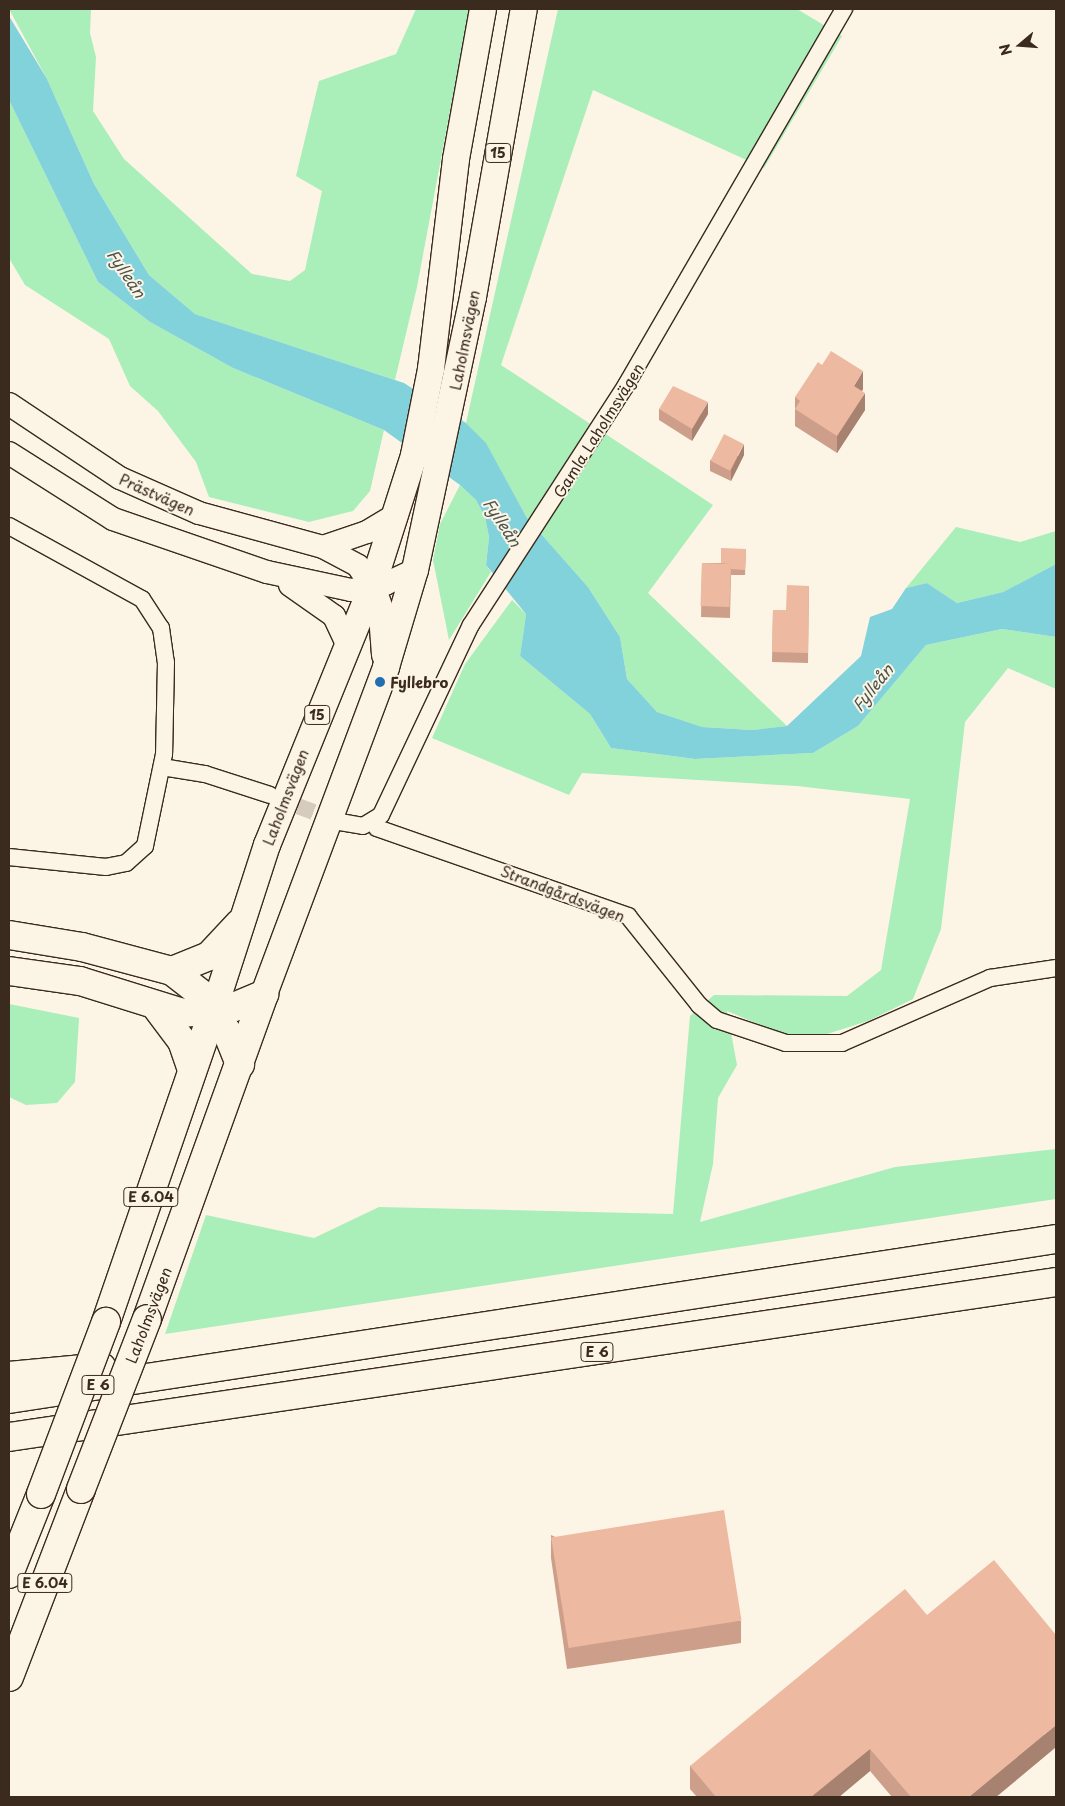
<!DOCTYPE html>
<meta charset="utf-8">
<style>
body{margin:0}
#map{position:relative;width:1065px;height:1806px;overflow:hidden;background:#fcf5e5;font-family:"Playpen Sans",sans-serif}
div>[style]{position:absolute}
.green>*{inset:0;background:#aaeeb9}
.water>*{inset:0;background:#82d2dc}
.street-tunnel>*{height:16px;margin-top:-8px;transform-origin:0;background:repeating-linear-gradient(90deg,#d5ccbd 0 16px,transparent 0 24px)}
.roads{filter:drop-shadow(1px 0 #3b2a1e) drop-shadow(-1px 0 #3b2a1e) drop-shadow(0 1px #3b2a1e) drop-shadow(0 -1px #3b2a1e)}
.street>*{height:16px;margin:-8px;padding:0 8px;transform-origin:8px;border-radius:8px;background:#fcf5e5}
.secondary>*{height:22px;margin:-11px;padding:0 11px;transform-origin:11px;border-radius:11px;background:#fcf5e5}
.primary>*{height:26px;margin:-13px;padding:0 13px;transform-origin:13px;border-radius:13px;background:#fcf5e5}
.highway>*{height:28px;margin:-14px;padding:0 14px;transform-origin:14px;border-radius:14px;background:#fcf5e5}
.bridges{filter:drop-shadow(1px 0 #3b2a1e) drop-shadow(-1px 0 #3b2a1e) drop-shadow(0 1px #3b2a1e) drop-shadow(0 -1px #3b2a1e)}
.highway-bridge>*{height:28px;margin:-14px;padding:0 14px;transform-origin:14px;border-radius:14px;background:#fcf5e5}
.wall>*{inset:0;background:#cd9f8a}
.shaded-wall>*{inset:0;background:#a78271}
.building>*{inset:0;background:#eeb9a1;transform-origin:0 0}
.dots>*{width:14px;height:14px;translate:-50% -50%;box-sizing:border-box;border:2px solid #fcf5e5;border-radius:50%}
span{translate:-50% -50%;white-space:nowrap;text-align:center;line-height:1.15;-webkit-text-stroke:4px #fcf5e5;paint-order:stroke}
.shield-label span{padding:1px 4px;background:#fcf5e5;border:1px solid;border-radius:4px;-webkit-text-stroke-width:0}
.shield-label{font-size:14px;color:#3b2a1e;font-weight:700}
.street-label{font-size:15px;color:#3b2a1e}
.poi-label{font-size:15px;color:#3b2a1e;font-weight:700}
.left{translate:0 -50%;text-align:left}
.water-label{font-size:16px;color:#4d544e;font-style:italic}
.frame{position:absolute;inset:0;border:10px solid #3b2a1e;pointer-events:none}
.north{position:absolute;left:995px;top:20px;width:50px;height:50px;-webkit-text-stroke:4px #fcf5e5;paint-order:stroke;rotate:252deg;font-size:14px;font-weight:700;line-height:20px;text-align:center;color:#3b2a1e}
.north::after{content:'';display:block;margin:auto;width:18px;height:22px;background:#3b2a1e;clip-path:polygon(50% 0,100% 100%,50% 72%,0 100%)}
</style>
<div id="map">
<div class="green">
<div style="clip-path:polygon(9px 9px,91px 9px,90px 33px,96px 57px,93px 111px,124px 159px,252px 274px,290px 281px,305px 270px,322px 191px,296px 176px,319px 81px,396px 54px,416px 9px,469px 9px,417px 287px,395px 380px,195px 314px,149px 275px,94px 184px,47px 79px)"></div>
<div style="clip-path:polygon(558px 9px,797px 9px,842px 36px,764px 168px,593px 90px,501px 365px,713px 505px,648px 593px,787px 726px,752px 730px,701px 727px,657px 712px,627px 679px,620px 637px,588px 587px,527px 518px,486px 444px,466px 423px)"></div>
<div style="clip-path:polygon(9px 100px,98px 282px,150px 322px,233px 368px,384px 430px,370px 491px,353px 511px,309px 522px,209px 497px,196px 462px,158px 411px,130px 386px,109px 339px,25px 285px,9px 258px)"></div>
<div style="clip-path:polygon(460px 485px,476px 500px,485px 517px,489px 537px,486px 565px,491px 572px,449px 640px,433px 560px,440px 524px)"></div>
<div style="clip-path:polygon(956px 527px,1020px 542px,1056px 531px,1056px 564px,1003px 592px,957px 603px,927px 583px,906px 588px)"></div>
<div style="clip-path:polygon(512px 600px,526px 614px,520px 656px,590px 714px,611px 748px,695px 759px,813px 753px,858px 726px,926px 645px,1002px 629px,1056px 637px,1056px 689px,1008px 668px,965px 722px,941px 929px,913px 999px,868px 1021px,827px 1034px,782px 1034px,727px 1011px,737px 1065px,718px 1098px,713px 1164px,700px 1222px,895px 1167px,1056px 1149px,1056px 1199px,165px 1334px,206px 1215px,314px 1238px,379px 1207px,673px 1214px,690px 1016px,714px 995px,847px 996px,881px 970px,910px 799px,797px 786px,582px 773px,569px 795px,432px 738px,465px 664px)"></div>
<div style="clip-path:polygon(9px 1004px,79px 1018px,75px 1082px,57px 1103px,26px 1105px,9px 1097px)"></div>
</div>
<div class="water">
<div style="clip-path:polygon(9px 16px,47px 79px,94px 184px,149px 275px,195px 314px,404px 383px,466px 423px,486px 443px,527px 518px,588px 587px,620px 637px,627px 679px,657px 712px,702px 727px,752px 730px,787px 726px,861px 656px,870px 617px,892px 609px,906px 588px,927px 583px,957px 603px,1003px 592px,1056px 564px,1056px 637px,1002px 629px,926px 645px,858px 726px,813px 753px,695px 759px,611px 748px,590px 714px,520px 656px,526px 614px,486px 565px,489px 537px,485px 517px,476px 500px,460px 485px,384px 430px,233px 368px,150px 322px,98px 282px,9px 100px)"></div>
</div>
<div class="street-tunnel">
<div style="left:276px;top:798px;width:66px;rotate:20.4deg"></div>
</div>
<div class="roads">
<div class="street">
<div style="left:9px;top:526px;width:152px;rotate:28.8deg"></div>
<div style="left:142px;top:599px;width:35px;rotate:57deg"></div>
<div style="left:161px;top:628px;width:34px;rotate:82deg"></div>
<div style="left:166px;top:662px;width:92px;rotate:91.2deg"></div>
<div style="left:164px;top:754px;width:94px;rotate:101.7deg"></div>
<div style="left:145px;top:846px;width:25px;rotate:138deg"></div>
<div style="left:126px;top:863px;width:20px;rotate:169deg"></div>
<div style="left:106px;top:867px;width:98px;rotate:-174.1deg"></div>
<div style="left:162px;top:767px;width:44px;rotate:9.2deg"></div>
<div style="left:205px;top:774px;width:68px;rotate:17.9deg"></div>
<div style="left:340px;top:822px;width:23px;rotate:10deg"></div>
<div style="left:363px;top:826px;width:21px;rotate:-31deg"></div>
<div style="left:381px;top:815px;width:210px;rotate:-64.7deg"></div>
<div style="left:471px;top:625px;width:286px;rotate:-57.1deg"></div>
<div style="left:626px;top:385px;width:435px;rotate:-59.9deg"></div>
<div style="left:373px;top:822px;width:7px;rotate:56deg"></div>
<div style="left:377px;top:828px;width:266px;rotate:19.3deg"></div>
<div style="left:628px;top:916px;width:114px;rotate:51.4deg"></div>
<div style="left:699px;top:1005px;width:23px;rotate:40deg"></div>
<div style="left:717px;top:1020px;width:73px;rotate:18.4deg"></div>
<div style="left:786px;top:1043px;width:56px"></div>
<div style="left:842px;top:1043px;width:162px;rotate:-23.7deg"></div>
<div style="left:990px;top:978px;width:67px;rotate:-8.6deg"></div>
</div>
<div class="secondary">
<div style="left:9px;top:404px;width:133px;rotate:33.7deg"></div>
<div style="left:120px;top:478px;width:86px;rotate:23.9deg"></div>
<div style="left:199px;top:513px;width:129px;rotate:15.3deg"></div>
<div style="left:323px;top:547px;width:40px;rotate:28deg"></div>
<div style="left:358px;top:566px;width:25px;rotate:56deg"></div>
<div style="left:9px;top:453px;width:123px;rotate:32.4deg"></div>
<div style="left:113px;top:519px;width:163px;rotate:19deg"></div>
<div style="left:267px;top:572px;width:86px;rotate:12.1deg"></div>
<div style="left:351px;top:590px;width:35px;rotate:-10deg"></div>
<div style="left:385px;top:584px;width:33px;rotate:-25deg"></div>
<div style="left:323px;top:547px;width:46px;rotate:-18.8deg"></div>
<div style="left:367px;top:532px;width:35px;rotate:-31deg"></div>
<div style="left:290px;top:585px;width:54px;rotate:35.2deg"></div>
<div style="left:334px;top:616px;width:31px;rotate:65deg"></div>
</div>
<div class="primary">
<div style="left:372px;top:587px;width:30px;rotate:70deg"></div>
<div style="left:382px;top:615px;width:40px;rotate:85.7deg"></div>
<div style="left:264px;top:994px;width:349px;rotate:-69.5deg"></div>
<div style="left:386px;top:667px;width:101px;rotate:-73.4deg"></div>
<div style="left:415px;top:570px;width:279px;rotate:-78deg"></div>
<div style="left:473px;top:297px;width:292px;rotate:-80deg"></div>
<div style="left:213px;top:1012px;width:176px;rotate:-72.1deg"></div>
<div style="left:267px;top:845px;width:279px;rotate:-67.9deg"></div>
<div style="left:372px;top:587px;width:139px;rotate:-72.3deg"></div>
<div style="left:414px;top:455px;width:88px;rotate:-78.8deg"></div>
<div style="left:431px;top:369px;width:211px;rotate:-83.2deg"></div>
<div style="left:456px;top:159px;width:152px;rotate:-79.8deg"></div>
</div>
<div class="highway">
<div style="left:9px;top:935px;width:74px;rotate:9.3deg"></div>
<div style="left:82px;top:947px;width:93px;rotate:14.9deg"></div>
<div style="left:172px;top:971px;width:39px;rotate:38deg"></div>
<div style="left:203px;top:995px;width:44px;rotate:57deg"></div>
<div style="left:227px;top:1032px;width:35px;rotate:68deg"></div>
<div style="left:9px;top:971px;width:72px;rotate:8deg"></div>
<div style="left:80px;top:981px;width:108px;rotate:17.3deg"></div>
<div style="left:183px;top:1013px;width:51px;rotate:-6.7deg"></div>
<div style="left:234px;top:1007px;width:33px;rotate:-23deg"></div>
<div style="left:172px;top:971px;width:40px;rotate:-22deg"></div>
<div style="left:209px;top:956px;width:45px;rotate:-46.8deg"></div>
<div style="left:155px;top:1005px;width:45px;rotate:53.1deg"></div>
<div style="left:182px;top:1041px;width:31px;rotate:71deg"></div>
<div style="left:147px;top:1319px;width:345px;rotate:-70.2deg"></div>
<div style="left:106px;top:1322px;width:328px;rotate:-71deg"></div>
<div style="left:9px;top:1376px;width:93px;rotate:-5.5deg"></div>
<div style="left:9px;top:1399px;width:1059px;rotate:-8.69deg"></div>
<div style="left:9px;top:1437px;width:1058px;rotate:-8.42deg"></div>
<div style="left:9px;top:1574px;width:86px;rotate:-68.2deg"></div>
<div style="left:9px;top:1677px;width:201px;rotate:-69deg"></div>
</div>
</div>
<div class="bridges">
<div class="highway-bridge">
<div style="left:81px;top:1489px;width:182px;rotate:-68.8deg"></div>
<div style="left:41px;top:1494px;width:184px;rotate:-69.3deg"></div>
</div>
</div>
<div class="wall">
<div style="clip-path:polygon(863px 389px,862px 391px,865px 410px,837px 453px,795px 426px,795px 397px)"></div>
<div style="clip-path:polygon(659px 409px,708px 414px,692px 441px,659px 420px)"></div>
<div style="clip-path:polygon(744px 455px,731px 481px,710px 471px,710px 460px)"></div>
<div style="clip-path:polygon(746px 549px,745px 575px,731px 575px,730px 618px,701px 617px,702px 563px,721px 563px)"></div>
<div style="clip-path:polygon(809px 586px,808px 663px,772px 662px,773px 610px,786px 610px)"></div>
<div style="clip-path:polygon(551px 1535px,741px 1621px,741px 1643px,567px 1669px,551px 1558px)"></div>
<div style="clip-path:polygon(927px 1615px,1056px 1747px,996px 1797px,892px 1797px,870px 1771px,839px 1797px,697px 1797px,690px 1789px,690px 1766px)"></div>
</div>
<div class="shaded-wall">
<div style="clip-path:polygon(863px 371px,863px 389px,854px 403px,854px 386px)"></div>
<div style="clip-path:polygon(865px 393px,865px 410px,837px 453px,837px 436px)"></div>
<div style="clip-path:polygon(708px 402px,708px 414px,692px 441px,692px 429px)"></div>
<div style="clip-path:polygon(744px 444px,744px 455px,731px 481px,731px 470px)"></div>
<div style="clip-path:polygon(1056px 1725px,1056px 1747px,996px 1797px,969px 1797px)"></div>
<div style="clip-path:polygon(870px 1749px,870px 1771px,839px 1797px,811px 1797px)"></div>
</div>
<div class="building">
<div style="clip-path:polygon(831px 351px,863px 371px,854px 386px,865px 393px,837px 436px,795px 409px,800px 401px,795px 397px,818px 362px,822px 365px)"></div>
<div style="clip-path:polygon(673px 386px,708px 402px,692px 429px,659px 409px)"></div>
<div style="left:724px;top:434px;width:22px;height:30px;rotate:27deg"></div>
<div style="clip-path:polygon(721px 548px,746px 549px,745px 570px,731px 569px,731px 564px,721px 563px)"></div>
<div style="left:702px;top:563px;width:29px;height:43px;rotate:2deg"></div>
<div style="clip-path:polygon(787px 585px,809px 586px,808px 653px,772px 652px,773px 610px,786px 610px)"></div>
<div style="left:724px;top:1510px;width:112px;height:175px;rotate:81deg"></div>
<div style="clip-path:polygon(994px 1560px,1056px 1635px,1056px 1725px,969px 1797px,911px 1797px,870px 1749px,811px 1797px,716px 1797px,690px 1766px,905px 1589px,927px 1615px)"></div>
</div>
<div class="dots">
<div style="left:380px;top:682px;background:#1f6fb2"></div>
</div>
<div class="shield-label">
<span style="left:498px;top:153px">15</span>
<span style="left:317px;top:715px">15</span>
<span style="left:151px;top:1197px">E 6.04</span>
<span style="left:597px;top:1352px">E 6</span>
<span style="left:98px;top:1385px">E 6</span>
<span style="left:45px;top:1583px">E 6.04</span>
</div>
<div class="street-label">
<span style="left:464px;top:340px;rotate:-79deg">Laholmsvägen</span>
<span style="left:598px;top:430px;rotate:-58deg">Gamla Laholmsvägen</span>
<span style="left:157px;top:494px;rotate:24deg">Prästvägen</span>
<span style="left:285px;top:797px;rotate:-69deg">Laholmsvägen</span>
<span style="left:563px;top:893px;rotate:21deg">Strandgårdsvägen</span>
<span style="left:148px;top:1315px;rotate:-69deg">Laholmsvägen</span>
</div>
<div class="poi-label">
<span class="left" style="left:390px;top:682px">Fyllebro</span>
</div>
<div class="water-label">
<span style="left:127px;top:273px;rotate:56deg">Fylleån</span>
<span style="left:503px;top:522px;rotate:57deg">Fylleån</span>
<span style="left:872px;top:687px;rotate:-51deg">Fylleån</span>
</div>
<div class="frame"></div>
<div class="north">N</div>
</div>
